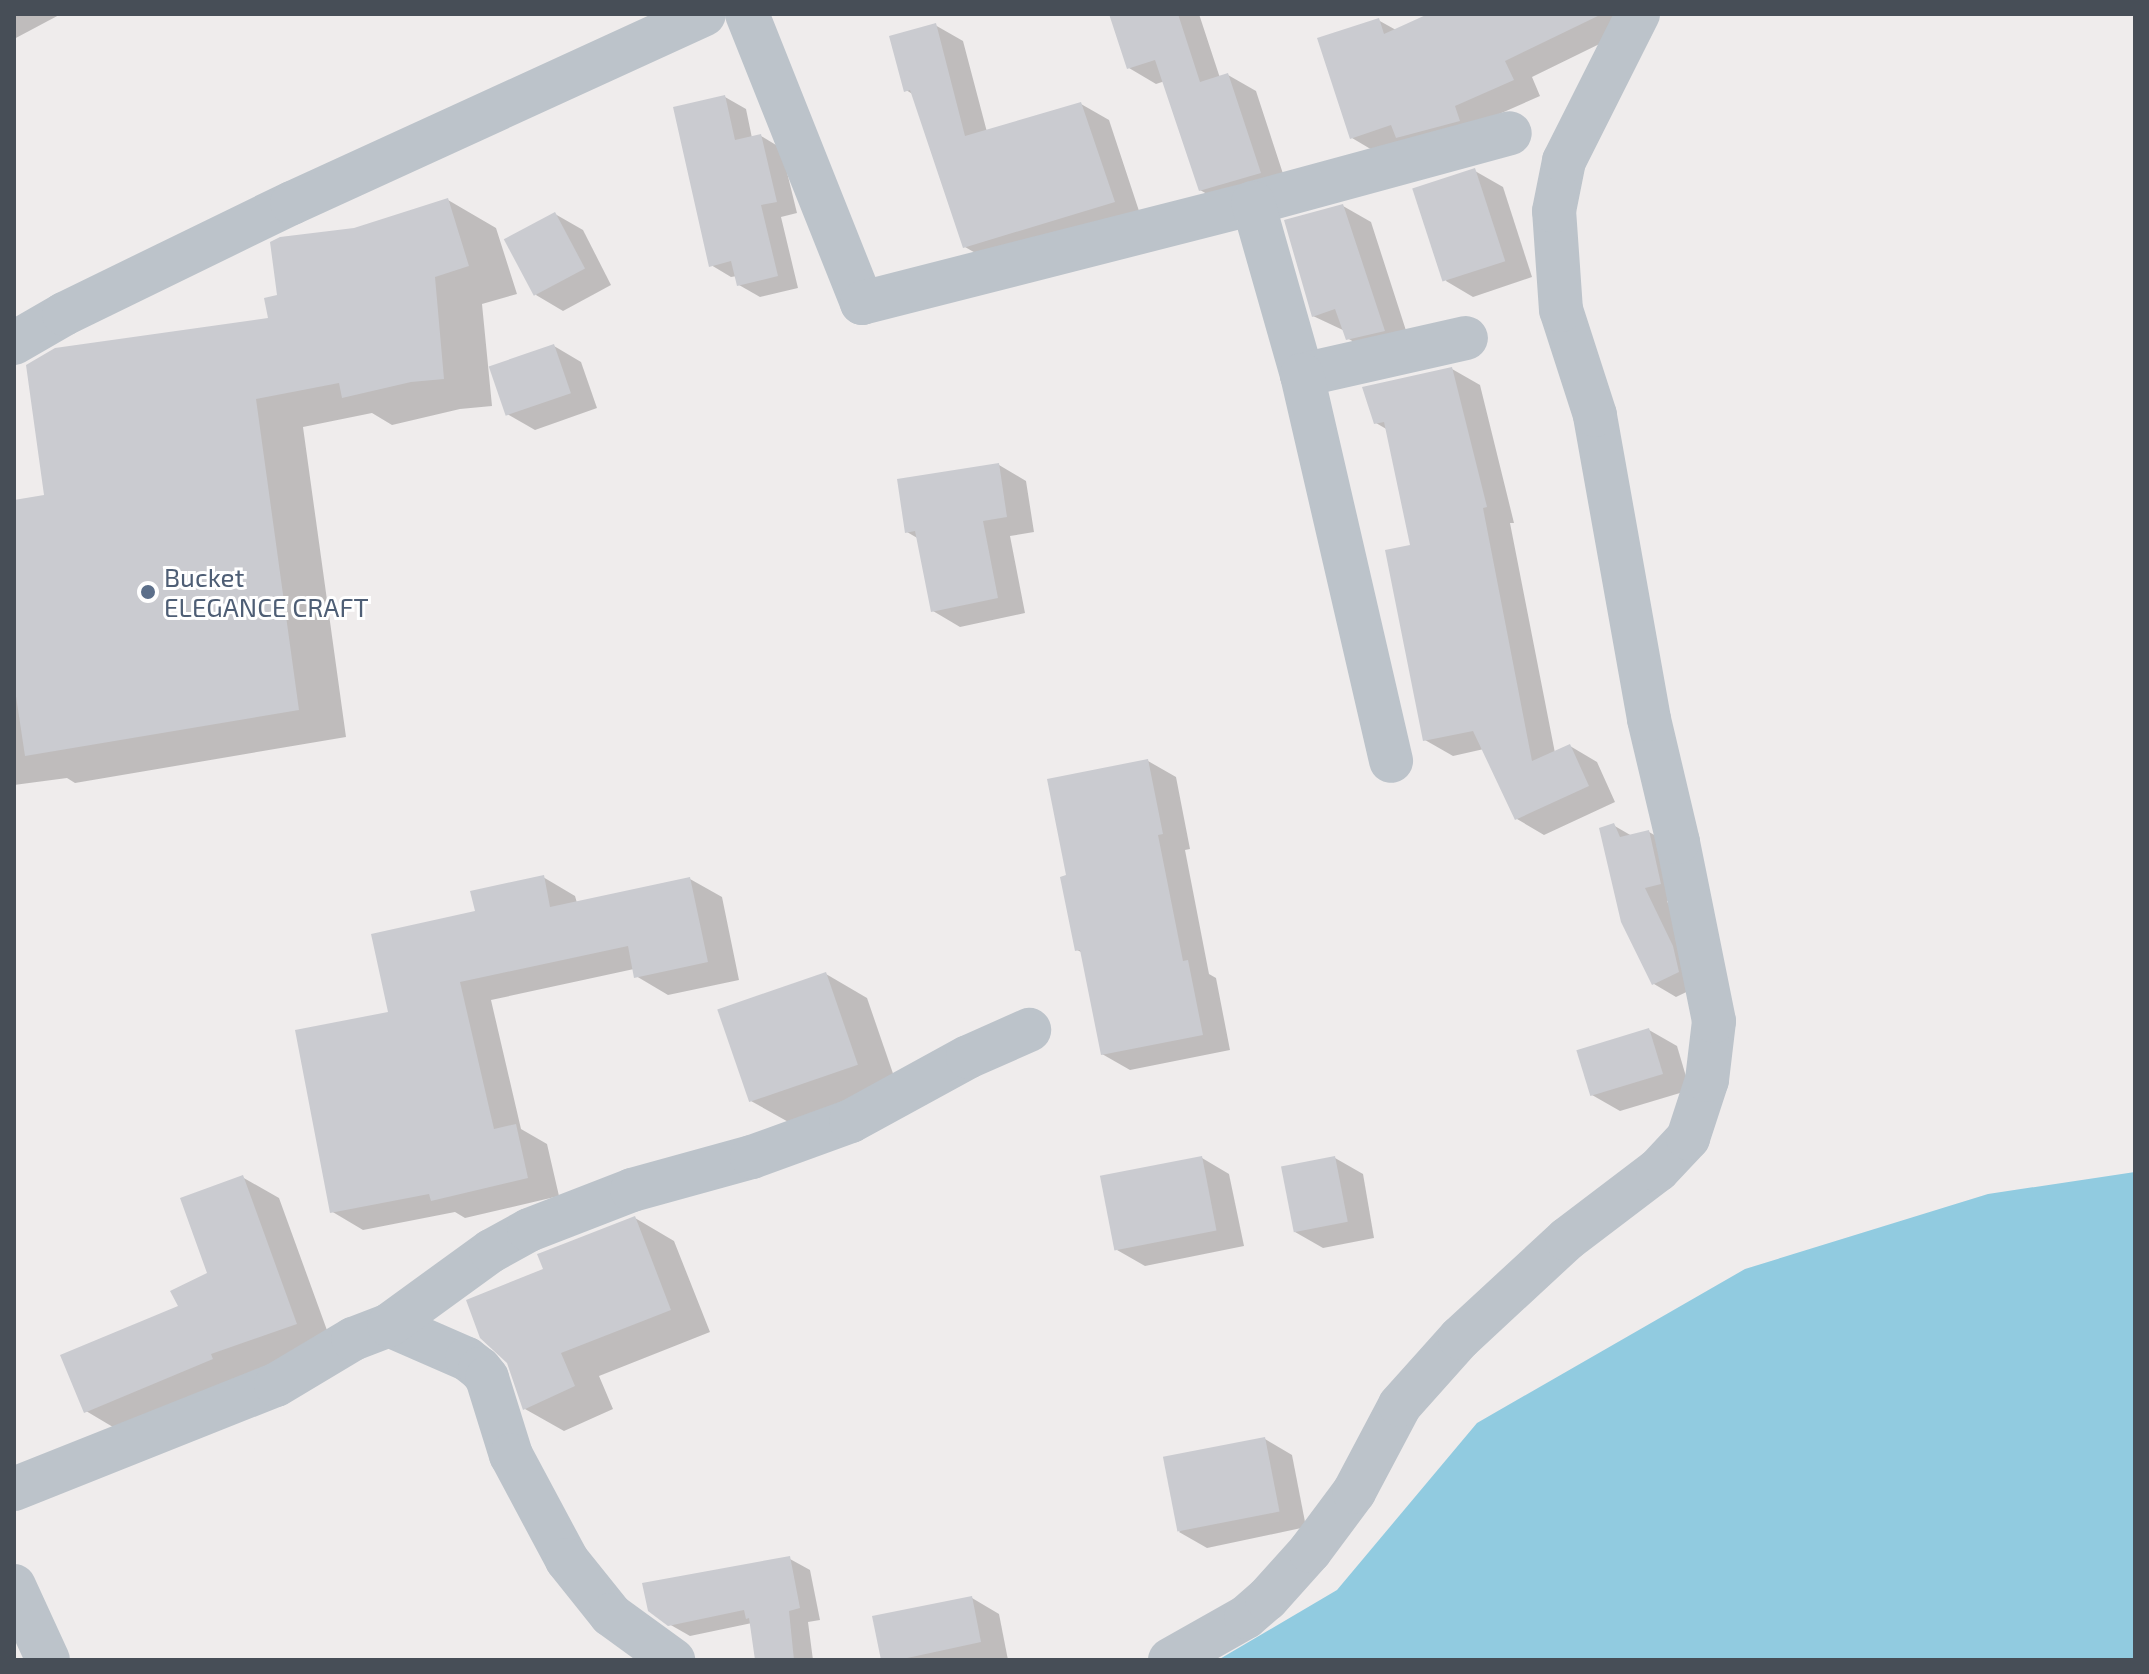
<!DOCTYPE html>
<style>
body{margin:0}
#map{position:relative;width:2149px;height:1674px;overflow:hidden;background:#efecec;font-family:"Exo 2",sans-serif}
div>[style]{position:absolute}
.water>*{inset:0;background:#91cbe0}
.shadow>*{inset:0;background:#0003}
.building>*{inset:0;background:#cacbd0;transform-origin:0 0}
.street>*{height:44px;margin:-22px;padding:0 22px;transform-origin:22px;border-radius:22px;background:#bcc3ca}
.dots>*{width:22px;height:22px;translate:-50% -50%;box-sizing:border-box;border:4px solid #fff;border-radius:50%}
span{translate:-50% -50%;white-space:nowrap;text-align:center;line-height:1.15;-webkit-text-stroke:6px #fff;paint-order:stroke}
.service-label{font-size:26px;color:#4e5e75}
.left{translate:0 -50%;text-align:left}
.frame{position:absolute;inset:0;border:16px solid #474e57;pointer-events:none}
</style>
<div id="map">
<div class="water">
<div style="clip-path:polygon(2135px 1172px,2135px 1660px,1218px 1660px,1337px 1590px,1477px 1423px,1745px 1269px,1988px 1194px)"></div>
</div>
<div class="shadow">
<div style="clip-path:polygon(14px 14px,61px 14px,14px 39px)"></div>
<div style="clip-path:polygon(1111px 14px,1199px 14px,1220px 78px,1228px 75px,1256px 91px,1288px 189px,1228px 206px,1200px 190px,1165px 81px,1156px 84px,1129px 68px)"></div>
<div style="clip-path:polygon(1433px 14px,1618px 14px,1626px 31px,1532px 77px,1540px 96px,1481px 122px,1379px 154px,1352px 138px,1378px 20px,1396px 30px)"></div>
<div style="clip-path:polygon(935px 25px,963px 41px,987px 132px,1081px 104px,1109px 120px,1141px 217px,993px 263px,965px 247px,914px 95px,906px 90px)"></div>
<div style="clip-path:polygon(725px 97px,746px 109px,752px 138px,761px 136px,781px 148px,797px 213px,781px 217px,798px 288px,760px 297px,739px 285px,737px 276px,731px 277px,711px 265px)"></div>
<div style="clip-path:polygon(1475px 171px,1503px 187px,1532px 277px,1473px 297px,1446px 281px)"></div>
<div style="clip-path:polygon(448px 200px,496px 228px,517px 294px,482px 304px,492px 406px,460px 409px,392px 425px,372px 413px,303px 427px,346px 737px,75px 783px,67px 778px,14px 785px,14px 502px,47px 497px,270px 320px,279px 297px,354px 230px)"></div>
<div style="clip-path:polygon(1343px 206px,1371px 222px,1411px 346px,1375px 354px,1347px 338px,1345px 331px,1313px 316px)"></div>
<div style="clip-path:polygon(555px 214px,583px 230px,611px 285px,563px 311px,536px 295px)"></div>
<div style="clip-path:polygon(554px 346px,581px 362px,597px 408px,535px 430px,507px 414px)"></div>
<div style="clip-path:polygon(1452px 369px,1480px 385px,1514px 523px,1510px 523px,1555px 753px,1570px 746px,1597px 762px,1615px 802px,1544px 835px,1517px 819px,1484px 749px,1453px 756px,1425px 740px,1412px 546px,1388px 430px,1376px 423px)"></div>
<div style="clip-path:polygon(999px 465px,1026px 481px,1034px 532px,1010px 536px,1025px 613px,960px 627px,933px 611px,919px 539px,907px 532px)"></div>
<div style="clip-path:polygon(1148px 761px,1176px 777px,1190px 849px,1185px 850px,1209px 974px,1216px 978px,1230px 1050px,1130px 1070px,1102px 1054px,1083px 953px,1077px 950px,1068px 877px)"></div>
<div style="clip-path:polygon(1613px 825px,1632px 836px,1649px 832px,1672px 845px,1683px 897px,1667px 901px,1696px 961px,1701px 985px,1676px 997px,1654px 984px)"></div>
<div style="clip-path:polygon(543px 877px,575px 896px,577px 903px,690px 879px,722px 897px,739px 980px,668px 995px,636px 976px,634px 969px,491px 1000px,521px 1129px,547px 1144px,559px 1196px,465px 1218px,455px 1212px,363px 1230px,331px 1211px,391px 1014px,477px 912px)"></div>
<div style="clip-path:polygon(826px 974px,867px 998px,898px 1088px,792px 1124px,751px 1101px)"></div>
<div style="clip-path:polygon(1649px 1030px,1677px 1046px,1690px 1090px,1620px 1111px,1592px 1095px)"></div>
<div style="clip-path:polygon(1202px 1158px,1229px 1174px,1244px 1246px,1145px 1266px,1117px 1250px)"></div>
<div style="clip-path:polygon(1335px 1158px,1363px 1174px,1374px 1238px,1323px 1248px,1295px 1232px)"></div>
<div style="clip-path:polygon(242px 1177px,279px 1198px,332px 1344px,123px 1433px,86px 1411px,209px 1274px)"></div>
<div style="clip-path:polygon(635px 1218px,674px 1241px,710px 1332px,599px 1376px,613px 1409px,564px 1431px,525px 1409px,545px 1270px)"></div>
<div style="clip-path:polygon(1265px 1439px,1292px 1455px,1306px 1527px,1207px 1548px,1179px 1532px)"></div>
<div style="clip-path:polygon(790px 1559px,810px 1570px,820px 1620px,808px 1622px,813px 1660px,757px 1660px,752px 1623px,690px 1636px,669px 1624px)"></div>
<div style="clip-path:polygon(972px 1598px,999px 1614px,1008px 1660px,883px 1660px)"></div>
</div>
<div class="building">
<div style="clip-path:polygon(1109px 14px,1178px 14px,1200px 82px,1228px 73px,1261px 173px,1199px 191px,1155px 60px,1127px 69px)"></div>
<div style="clip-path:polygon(1428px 14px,1602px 14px,1505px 61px,1514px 80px,1455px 106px,1460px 121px,1396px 138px,1391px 125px,1350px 139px,1317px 38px,1379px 18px,1384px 34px)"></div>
<div style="clip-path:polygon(936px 23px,965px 136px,1081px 102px,1115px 202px,963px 248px,910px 90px,904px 92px,889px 36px)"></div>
<div style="clip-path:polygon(725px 95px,735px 140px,761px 134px,777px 202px,761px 205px,778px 276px,737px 286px,731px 261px,709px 267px,673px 107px)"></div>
<div style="left:1475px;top:168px;width:98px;height:66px;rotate:72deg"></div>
<div style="clip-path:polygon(448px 198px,469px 266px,435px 277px,444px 379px,411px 382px,342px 398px,339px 383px,256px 399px,299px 710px,25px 756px,14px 683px,14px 500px,44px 495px,26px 365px,55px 348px,268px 318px,264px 298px,277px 295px,270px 242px,280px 237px,354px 228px)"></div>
<div style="clip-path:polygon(1343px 204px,1385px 331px,1346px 340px,1335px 309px,1312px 317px,1284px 220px)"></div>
<div style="left:555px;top:212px;width:64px;height:58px;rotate:62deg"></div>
<div style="left:554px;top:344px;width:52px;height:69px;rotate:71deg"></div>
<div style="clip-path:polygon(1452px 367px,1487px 507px,1483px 508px,1532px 761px,1570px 744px,1589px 786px,1515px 820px,1473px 731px,1423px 741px,1385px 550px,1410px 545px,1384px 422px,1374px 424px,1362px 387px)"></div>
<div style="clip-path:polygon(999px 463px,1007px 517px,983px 521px,998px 598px,931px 612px,915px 531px,905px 533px,897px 479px)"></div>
<div style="clip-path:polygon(1148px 759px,1163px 834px,1158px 835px,1183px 961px,1188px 960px,1203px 1035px,1101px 1055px,1080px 950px,1075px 951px,1060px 877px,1066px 875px,1047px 779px)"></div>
<div style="clip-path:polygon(1614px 823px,1620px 837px,1649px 830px,1661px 884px,1645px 888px,1673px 946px,1679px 972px,1652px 985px,1621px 922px,1599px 828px)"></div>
<div style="clip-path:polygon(544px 875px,550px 907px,690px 877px,708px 962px,634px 978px,628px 946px,460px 982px,494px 1129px,516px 1124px,528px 1178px,431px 1201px,429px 1194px,330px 1213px,295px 1030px,388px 1012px,371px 934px,475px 911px,470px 891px)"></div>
<div style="left:826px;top:972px;width:98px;height:115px;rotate:71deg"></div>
<div style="left:1649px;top:1028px;width:48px;height:76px;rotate:73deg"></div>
<div style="left:1202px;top:1156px;width:76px;height:104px;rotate:79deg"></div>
<div style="left:1335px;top:1156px;width:67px;height:55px;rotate:79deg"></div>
<div style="clip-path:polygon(243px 1175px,297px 1324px,211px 1354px,213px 1359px,84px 1413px,60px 1355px,178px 1306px,170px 1291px,207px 1273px,180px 1198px)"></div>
<div style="clip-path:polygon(635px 1216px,671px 1310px,561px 1353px,575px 1386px,523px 1410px,507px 1363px,480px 1338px,466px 1300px,543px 1269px,537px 1254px,540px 1253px)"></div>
<div style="left:1265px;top:1437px;width:76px;height:104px;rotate:79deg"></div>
<div style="clip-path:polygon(790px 1556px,800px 1608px,789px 1611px,794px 1660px,755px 1660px,749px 1618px,746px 1619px,744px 1610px,668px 1626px,648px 1611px,642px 1583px)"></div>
<div style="clip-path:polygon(972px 1596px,981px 1642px,898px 1660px,881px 1660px,872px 1616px)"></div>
</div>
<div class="street">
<div style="left:747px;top:14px;width:311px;rotate:68.3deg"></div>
<div style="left:862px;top:303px;width:404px;rotate:-14.3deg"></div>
<div style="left:1253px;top:203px;width:266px;rotate:-15.2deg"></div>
<div style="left:1253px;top:203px;width:179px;rotate:74.1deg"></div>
<div style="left:1302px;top:375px;width:168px;rotate:-12.7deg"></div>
<div style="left:14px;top:343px;width:58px;rotate:-30.1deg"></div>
<div style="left:64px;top:314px;width:254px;rotate:-26deg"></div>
<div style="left:292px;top:203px;width:453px;rotate:-24.6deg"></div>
<div style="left:1302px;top:375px;width:396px;rotate:77deg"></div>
<div style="left:389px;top:1325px;width:85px;rotate:23.6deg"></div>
<div style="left:467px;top:1359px;width:16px;rotate:38deg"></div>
<div style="left:480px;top:1369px;width:11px;rotate:52deg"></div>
<div style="left:487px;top:1378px;width:81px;rotate:72.7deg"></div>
<div style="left:511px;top:1455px;width:119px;rotate:61.9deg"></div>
<div style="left:567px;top:1560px;width:70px;rotate:51.3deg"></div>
<div style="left:611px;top:1615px;width:77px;rotate:36deg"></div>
<div style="left:14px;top:1489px;width:282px;rotate:-21.7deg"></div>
<div style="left:276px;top:1385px;width:90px;rotate:-30.9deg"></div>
<div style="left:353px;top:1339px;width:39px;rotate:-21deg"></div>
<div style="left:389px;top:1325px;width:126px;rotate:-36deg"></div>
<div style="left:491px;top:1251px;width:43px;rotate:-28.9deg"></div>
<div style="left:529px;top:1230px;width:110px;rotate:-21.2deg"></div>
<div style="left:632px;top:1190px;width:124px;rotate:-15.4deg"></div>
<div style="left:752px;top:1157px;width:105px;rotate:-20deg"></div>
<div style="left:851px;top:1121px;width:133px;rotate:-28.7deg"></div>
<div style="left:968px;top:1057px;width:67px;rotate:-23.9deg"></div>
<div style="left:14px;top:1586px;width:81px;rotate:65.3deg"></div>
<div style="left:1170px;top:1660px;width:87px;rotate:-29.5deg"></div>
<div style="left:1246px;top:1617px;width:28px;rotate:-41deg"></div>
<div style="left:1267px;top:1599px;width:64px;rotate:-48.1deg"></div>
<div style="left:1310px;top:1551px;width:74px;rotate:-53.3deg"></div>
<div style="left:1354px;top:1492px;width:98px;rotate:-62.1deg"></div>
<div style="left:1400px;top:1405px;width:90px;rotate:-48.2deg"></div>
<div style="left:1460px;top:1338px;width:146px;rotate:-42.8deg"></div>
<div style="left:1567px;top:1239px;width:114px;rotate:-37.2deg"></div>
<div style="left:1658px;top:1170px;width:44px;rotate:-46.8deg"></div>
<div style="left:1688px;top:1138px;width:61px;rotate:-71.9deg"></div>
<div style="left:1707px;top:1080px;width:59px;rotate:-83.2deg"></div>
<div style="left:1714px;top:1021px;width:183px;rotate:-101.4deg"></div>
<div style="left:1678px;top:842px;width:126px;rotate:-103.3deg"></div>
<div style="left:1649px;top:719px;width:309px;rotate:-100.1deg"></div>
<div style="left:1595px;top:415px;width:110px;rotate:-107.9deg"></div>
<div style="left:1561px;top:310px;width:99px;rotate:-94deg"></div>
<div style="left:1554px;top:211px;width:51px;rotate:-78.7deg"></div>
<div style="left:1564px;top:161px;width:165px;rotate:-63.3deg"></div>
</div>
<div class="dots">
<div style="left:148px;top:592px;background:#5c6f8a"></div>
</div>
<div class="service-label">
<span class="left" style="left:164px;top:592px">Bucket<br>ELEGANCE CRAFT</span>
</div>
<div class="frame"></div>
</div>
